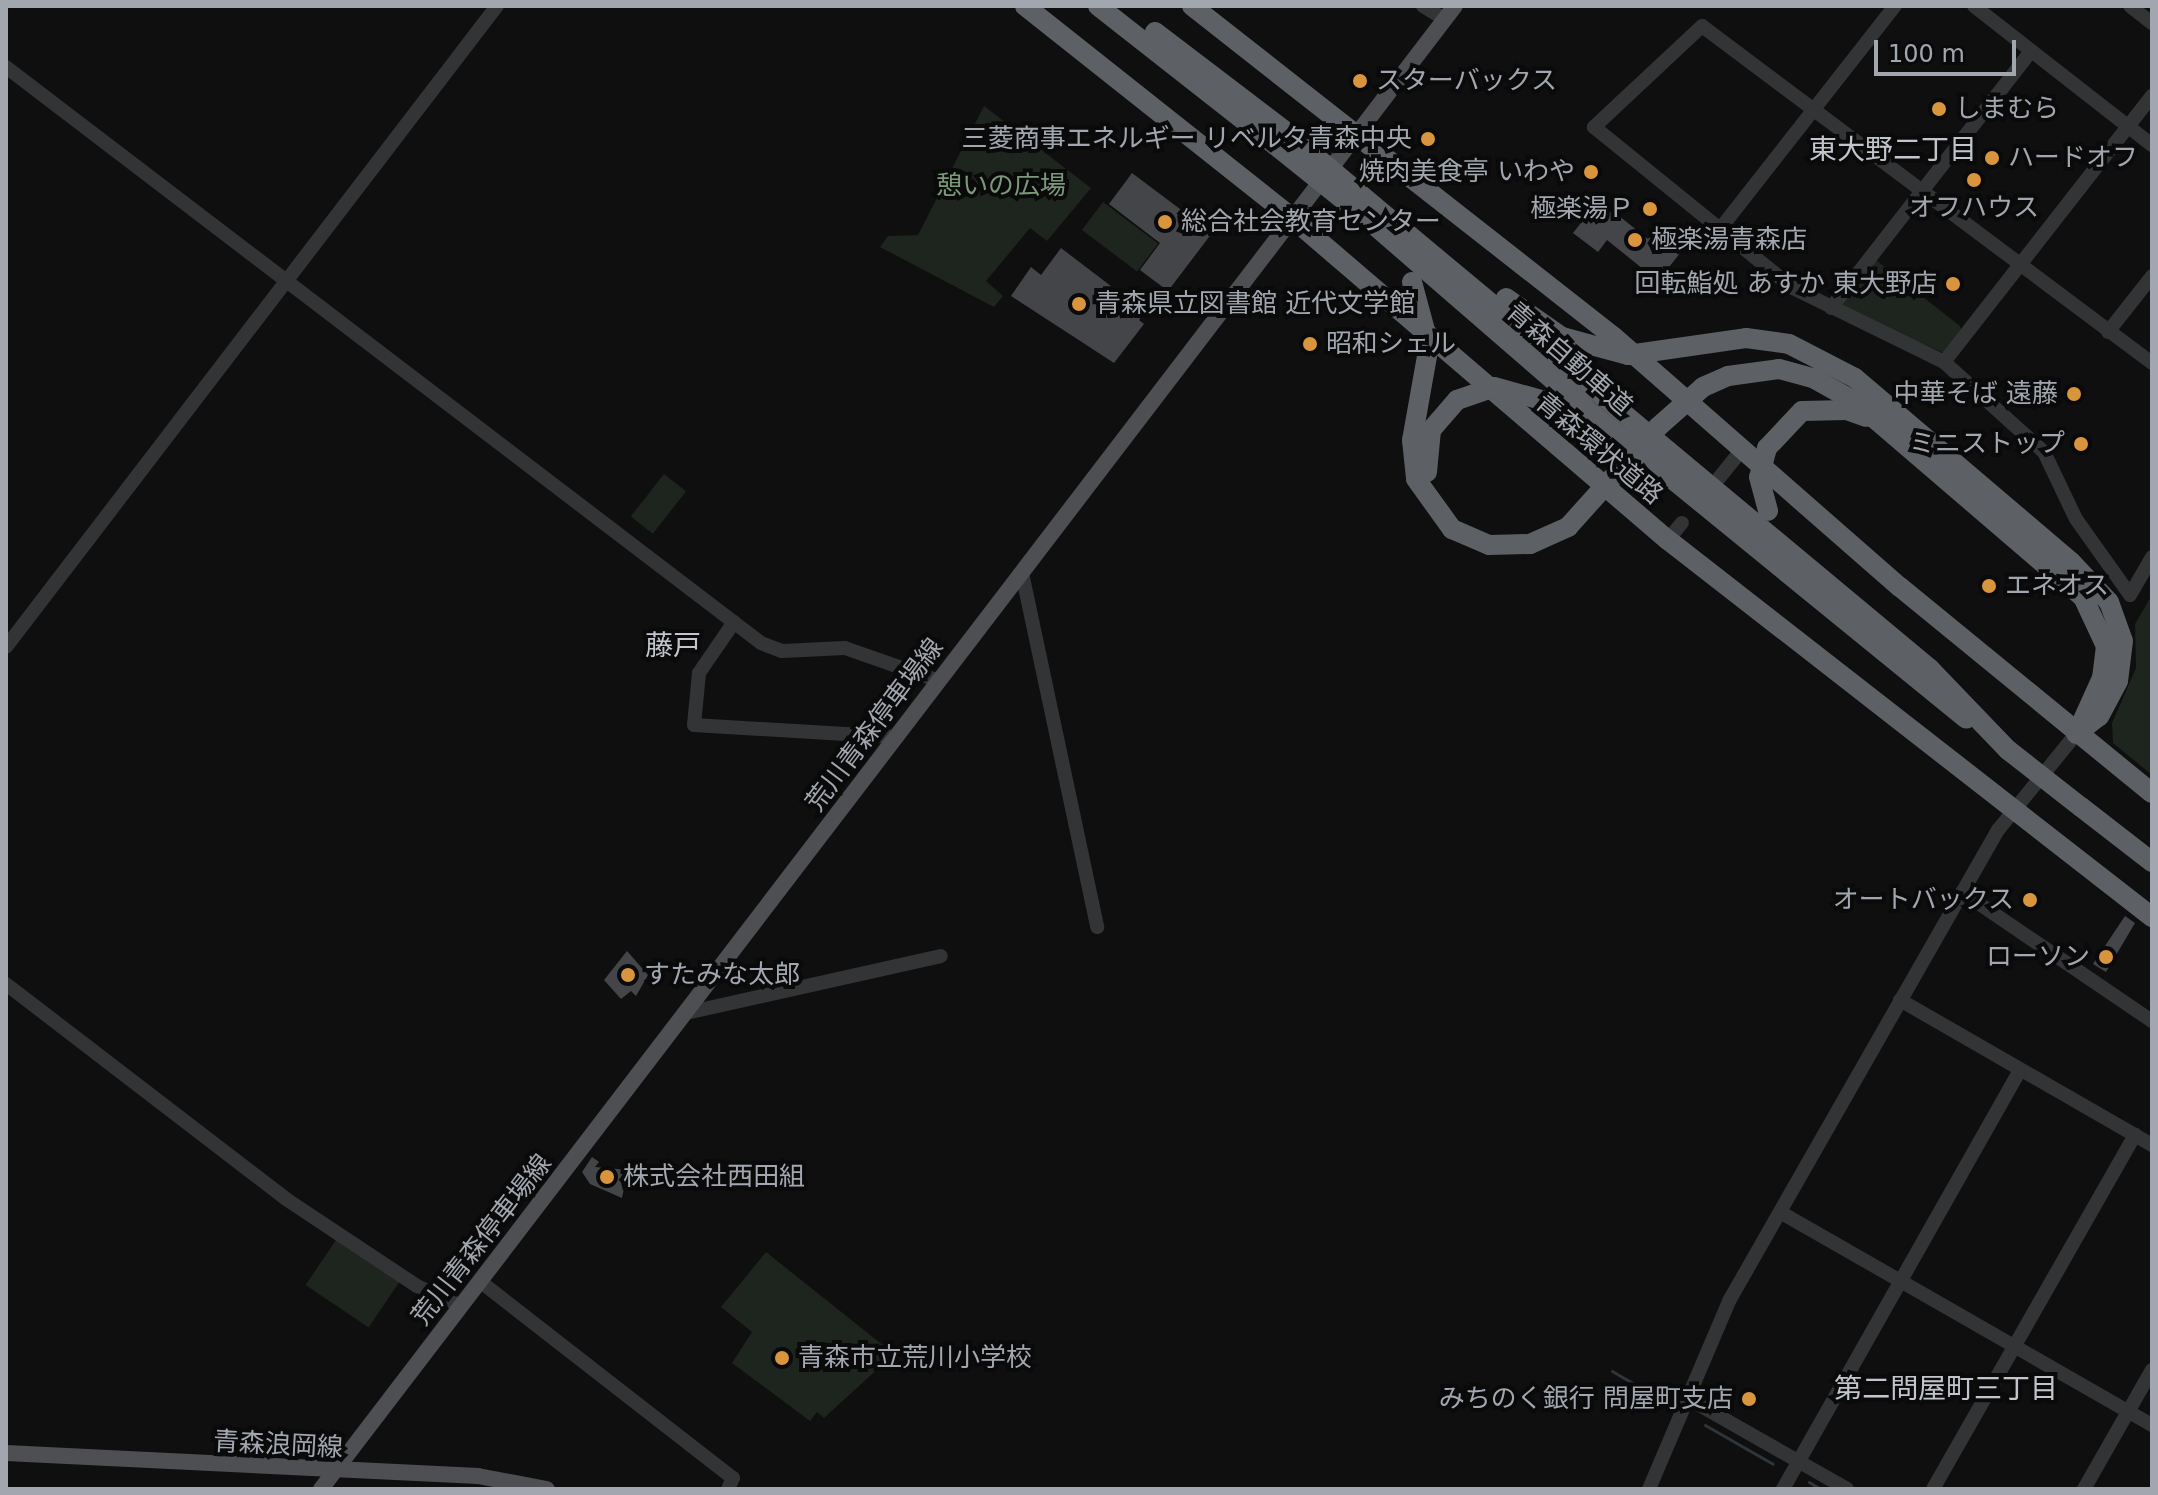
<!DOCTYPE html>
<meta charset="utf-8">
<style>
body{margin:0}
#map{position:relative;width:2158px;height:1495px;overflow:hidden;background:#0f0f10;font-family:"DejaVu Sans","Noto Sans JP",sans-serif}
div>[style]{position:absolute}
.green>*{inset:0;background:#1e241e;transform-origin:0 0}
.stream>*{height:3px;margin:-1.5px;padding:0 1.5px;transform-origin:1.5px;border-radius:1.5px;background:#2e363b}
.building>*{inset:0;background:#434548}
.minor>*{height:14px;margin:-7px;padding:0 7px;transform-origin:7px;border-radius:7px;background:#333436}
.major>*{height:16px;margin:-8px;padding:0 8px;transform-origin:8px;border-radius:8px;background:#4d4f53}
.highway>*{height:20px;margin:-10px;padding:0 10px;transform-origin:10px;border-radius:10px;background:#5d6065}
.highway-bridge>*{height:20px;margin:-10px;padding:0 10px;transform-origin:10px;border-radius:10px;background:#5d6065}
.dots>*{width:22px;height:22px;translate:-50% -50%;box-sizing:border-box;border:4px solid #0a0a0b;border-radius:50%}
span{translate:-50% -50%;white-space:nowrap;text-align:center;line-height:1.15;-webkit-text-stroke:8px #0a0a0b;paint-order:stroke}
.poi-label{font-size:26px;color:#a2a7af}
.left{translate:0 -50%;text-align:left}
.right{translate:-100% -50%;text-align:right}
.park-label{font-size:26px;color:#7c987b}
.street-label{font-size:26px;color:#a2a7af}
.neighbourhood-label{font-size:28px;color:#c2c6cc}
.frame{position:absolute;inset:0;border:8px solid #a2a7af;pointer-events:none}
.scale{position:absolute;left:1874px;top:40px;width:142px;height:36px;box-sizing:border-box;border:4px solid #a2a7af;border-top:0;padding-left:10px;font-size:24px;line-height:28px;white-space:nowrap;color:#a2a7af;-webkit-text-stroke:6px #0a0a0b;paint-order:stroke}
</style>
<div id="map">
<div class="green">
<div style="clip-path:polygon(984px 106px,1091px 188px,1047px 241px,1030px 228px,986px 281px,1003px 296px,994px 307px,880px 247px,888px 236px,918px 235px)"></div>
<div style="left:1103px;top:202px;width:69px;height:35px;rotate:37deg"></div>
<div style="clip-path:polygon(1876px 260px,1960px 326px,1962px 333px,1946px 354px,1844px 309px,1842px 301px)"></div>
<div style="left:664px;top:474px;width:28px;height:54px;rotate:38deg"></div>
<div style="clip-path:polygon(2152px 595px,2152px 775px,2113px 743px,2112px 723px,2136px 668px,2135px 624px)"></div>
<div style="left:338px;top:1237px;width:76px;height:58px;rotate:34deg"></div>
<div style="clip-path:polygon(766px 1252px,894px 1354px,824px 1418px,817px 1412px,810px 1421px,732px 1363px,752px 1332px,721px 1307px)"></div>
</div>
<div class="stream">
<div style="left:1612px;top:1371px;width:64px;rotate:30.2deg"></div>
<div style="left:1705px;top:1425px;width:78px;rotate:29.8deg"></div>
<div style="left:1809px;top:1482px;width:13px;rotate:32deg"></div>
</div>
<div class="building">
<div style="clip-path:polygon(1132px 173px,1212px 233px,1168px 291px,1140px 270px,1160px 243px,1109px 204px)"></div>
<div style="clip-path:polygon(1599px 200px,1648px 239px,1653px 232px,1681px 252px,1658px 281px,1607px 240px,1598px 252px,1573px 233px)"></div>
<div style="clip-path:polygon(1061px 248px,1145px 312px,1139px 320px,1144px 324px,1114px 363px,1011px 296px,1031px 267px,1041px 275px)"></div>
<div style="clip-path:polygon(2125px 916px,2135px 923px,2106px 972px,2093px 964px)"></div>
<div style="clip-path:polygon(627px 951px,648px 975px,636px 996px,631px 991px,621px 999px,604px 980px)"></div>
<div style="clip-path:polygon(592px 1157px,599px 1162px,595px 1167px,628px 1170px,622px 1198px,590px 1184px,582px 1172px)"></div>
</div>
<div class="minor">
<div style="left:1423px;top:6px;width:26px;rotate:31deg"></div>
<div style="left:1974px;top:6px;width:226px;rotate:38deg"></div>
<div style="left:2130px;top:6px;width:28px;rotate:38deg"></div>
<div style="left:6px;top:67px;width:950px;rotate:37.34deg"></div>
<div style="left:761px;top:643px;width:22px;rotate:21deg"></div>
<div style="left:782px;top:651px;width:63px;rotate:-2.7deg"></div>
<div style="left:845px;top:648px;width:100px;rotate:19.3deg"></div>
<div style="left:1720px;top:229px;width:283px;rotate:-51.9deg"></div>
<div style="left:1831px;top:308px;width:326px;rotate:-52.1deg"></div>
<div style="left:2108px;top:332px;width:71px;rotate:-51.8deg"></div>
<div style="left:1944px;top:362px;width:338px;rotate:-52deg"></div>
<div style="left:2152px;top:363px;width:562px;rotate:-143.17deg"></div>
<div style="left:1702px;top:26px;width:148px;rotate:136.9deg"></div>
<div style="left:1594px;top:127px;width:256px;rotate:39deg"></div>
<div style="left:1793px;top:288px;width:168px;rotate:26.1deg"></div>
<div style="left:1944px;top:362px;width:135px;rotate:42deg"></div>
<div style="left:2044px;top:452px;width:74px;rotate:64.5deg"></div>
<div style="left:2076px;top:519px;width:93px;rotate:54.6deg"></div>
<div style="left:2130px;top:595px;width:44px;rotate:-59.9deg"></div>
<div style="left:1719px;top:478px;width:36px;rotate:-51deg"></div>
<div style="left:1668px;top:540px;width:22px;rotate:-51deg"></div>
<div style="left:1022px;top:573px;width:362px;rotate:78deg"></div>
<div style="left:734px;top:622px;width:62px;rotate:124.5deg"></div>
<div style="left:699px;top:673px;width:52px;rotate:95.5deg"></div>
<div style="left:694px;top:725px;width:202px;rotate:3.4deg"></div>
<div style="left:6px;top:647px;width:807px;rotate:-52.55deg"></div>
<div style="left:1962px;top:892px;width:230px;rotate:34.2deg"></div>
<div style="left:6px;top:984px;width:353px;rotate:37.5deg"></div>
<div style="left:286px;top:1199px;width:157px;rotate:33.6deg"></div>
<div style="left:417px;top:1286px;width:48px;rotate:24.4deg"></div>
<div style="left:1900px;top:1000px;width:291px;rotate:29.9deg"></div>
<div style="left:686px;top:1013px;width:261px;rotate:-12.6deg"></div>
<div style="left:1780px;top:1212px;width:429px;rotate:29.8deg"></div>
<div style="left:481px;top:1282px;width:319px;rotate:37.9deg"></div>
<div style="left:733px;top:1478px;width:12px;rotate:114deg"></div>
<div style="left:1687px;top:1398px;width:184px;rotate:29.6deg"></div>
<div style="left:1649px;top:1489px;width:204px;rotate:-66.9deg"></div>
<div style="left:1729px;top:1301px;width:542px;rotate:-60.27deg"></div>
<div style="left:1998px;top:830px;width:124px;rotate:-50.9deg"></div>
<div style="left:1783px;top:1489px;width:481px;rotate:-60.5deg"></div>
<div style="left:1933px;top:1489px;width:408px;rotate:-60.3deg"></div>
<div style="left:2084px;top:1489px;width:137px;rotate:-60.3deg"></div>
</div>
<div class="major">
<div style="left:6px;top:1453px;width:473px;rotate:2.8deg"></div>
<div style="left:478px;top:1476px;width:70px;rotate:10.7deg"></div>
<div style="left:321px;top:1489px;width:1867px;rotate:-52.6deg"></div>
</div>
<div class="highway">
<div style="left:1025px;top:6px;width:341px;rotate:38.4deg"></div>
<div style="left:1292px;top:218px;width:495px;rotate:40.6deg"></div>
<div style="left:1668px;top:540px;width:614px;rotate:37.92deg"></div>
<div style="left:1098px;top:6px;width:225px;rotate:38.1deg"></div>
<div style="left:1192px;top:6px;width:536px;rotate:38.11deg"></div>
<div style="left:1614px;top:337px;width:380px;rotate:41.2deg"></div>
<div style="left:1900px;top:587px;width:325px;rotate:39.3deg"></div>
<div style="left:1155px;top:32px;width:163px;rotate:37.3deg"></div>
<div style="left:1374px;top:206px;width:722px;rotate:39.78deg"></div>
<div style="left:1929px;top:668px;width:114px;rotate:46.1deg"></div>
<div style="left:1365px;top:217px;width:290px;rotate:40.9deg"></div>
<div style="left:1584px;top:407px;width:493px;rotate:39.2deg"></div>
<div style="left:1506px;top:298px;width:68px;rotate:34.9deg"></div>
<div style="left:1789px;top:344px;width:74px;rotate:27.3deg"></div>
<div style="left:1855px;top:378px;width:284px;rotate:40.4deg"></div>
<div style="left:2071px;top:562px;width:55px;rotate:46.5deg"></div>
<div style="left:2109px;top:602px;width:41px;rotate:70.3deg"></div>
<div style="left:2123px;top:641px;width:40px;rotate:97.1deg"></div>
<div style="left:2118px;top:681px;width:40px;rotate:118deg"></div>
<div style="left:2099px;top:716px;width:29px;rotate:142deg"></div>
<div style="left:1779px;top:369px;width:35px;rotate:15deg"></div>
<div style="left:1813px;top:378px;width:47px;rotate:29.3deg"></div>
<div style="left:1854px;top:401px;width:301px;rotate:40.6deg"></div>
<div style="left:2083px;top:597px;width:54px;rotate:64.9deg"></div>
<div style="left:2106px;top:646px;width:32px;rotate:97deg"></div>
<div style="left:2102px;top:678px;width:60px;rotate:114.4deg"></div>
<div style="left:1549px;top:402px;width:74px;rotate:34.5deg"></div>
<div style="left:1767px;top:448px;width:51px;rotate:-46.6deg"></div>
<div style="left:1802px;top:411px;width:45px;rotate:-1.3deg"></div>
<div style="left:1847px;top:410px;width:20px;rotate:20deg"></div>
<div style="left:2081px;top:807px;width:90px;rotate:37.8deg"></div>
</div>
<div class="highway-bridge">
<div style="left:1285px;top:131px;width:116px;rotate:40.1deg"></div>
<div style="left:1275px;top:145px;width:115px;rotate:38.7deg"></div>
<div style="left:1412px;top:282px;width:65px;rotate:74.9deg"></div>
<div style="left:1429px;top:345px;width:97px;rotate:100.1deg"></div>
<div style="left:1412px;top:440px;width:39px;rotate:84deg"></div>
<div style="left:1416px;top:479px;width:62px;rotate:54.2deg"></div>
<div style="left:1452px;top:529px;width:40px;rotate:23.4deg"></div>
<div style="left:1489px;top:545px;width:41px;rotate:-1.4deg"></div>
<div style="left:1530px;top:544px;width:42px;rotate:-24.1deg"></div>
<div style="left:1568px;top:527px;width:135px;rotate:-48deg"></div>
<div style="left:1658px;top:427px;width:60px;rotate:-41.6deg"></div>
<div style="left:1703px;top:387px;width:27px;rotate:-24deg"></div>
<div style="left:1728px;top:376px;width:51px;rotate:-7.8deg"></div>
<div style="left:1562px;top:337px;width:68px;rotate:15.3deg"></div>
<div style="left:1628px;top:355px;width:119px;rotate:-8.2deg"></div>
<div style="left:1746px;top:338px;width:43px;rotate:7.9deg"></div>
<div style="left:1767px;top:448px;width:30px;rotate:105deg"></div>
<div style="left:1759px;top:477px;width:35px;rotate:75deg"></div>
<div style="left:1427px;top:472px;width:42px;rotate:-84.6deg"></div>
<div style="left:1431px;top:430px;width:40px;rotate:-49deg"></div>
<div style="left:1457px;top:400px;width:39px;rotate:-19deg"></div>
<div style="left:1494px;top:387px;width:57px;rotate:15.3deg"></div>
<div style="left:2008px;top:750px;width:93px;rotate:38deg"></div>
</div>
<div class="dots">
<div style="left:1360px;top:81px;background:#d9953e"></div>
<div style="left:1939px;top:109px;background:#d9953e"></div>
<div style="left:1428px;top:139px;background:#d9953e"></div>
<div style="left:1992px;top:158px;background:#d9953e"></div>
<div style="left:1591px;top:172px;background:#d9953e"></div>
<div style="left:1974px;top:180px;background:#d9953e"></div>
<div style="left:1650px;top:209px;background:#d9953e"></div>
<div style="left:1165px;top:222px;background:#d9953e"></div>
<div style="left:1635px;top:240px;background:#d9953e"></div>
<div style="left:1953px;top:284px;background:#d9953e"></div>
<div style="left:1079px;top:304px;background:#d9953e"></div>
<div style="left:1310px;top:344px;background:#d9953e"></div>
<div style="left:2074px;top:394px;background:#d9953e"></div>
<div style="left:2081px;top:444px;background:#d9953e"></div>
<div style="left:1989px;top:586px;background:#d9953e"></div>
<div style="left:2030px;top:900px;background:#d9953e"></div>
<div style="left:2106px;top:957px;background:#d9953e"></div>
<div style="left:628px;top:975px;background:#d9953e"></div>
<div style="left:607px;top:1177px;background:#d9953e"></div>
<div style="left:782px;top:1358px;background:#d9953e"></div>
<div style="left:1749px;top:1399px;background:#d9953e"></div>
</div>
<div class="poi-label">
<span class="left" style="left:1376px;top:81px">スターバックス</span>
<span class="left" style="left:1955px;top:109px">しまむら</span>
<span class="right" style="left:1412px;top:139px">三菱商事エネルギー リベルタ青森中央</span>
<span class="left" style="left:2008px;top:158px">ハードオフ</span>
<span class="right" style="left:1575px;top:172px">焼肉美食亭 いわや</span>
<span style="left:1974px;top:208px">オフハウス</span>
<span class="right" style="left:1634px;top:209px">極楽湯Ｐ</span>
<span class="left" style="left:1181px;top:222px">総合社会教育センター</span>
<span class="left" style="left:1651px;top:240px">極楽湯青森店</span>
<span class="right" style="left:1937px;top:284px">回転鮨処 あすか 東大野店</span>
<span class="left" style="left:1095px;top:304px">青森県立図書館 近代文学館</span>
<span class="left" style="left:1326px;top:344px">昭和シェル</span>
<span class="right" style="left:2058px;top:394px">中華そば 遠藤</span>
<span class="right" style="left:2065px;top:444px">ミニストップ</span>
<span class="left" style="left:2005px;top:586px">エネオス</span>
<span class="right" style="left:2014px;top:900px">オートバックス</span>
<span class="right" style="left:2090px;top:957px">ローソン</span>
<span class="left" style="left:644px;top:975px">すたみな太郎</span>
<span class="left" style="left:623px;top:1177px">株式会社西田組</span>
<span class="left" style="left:798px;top:1358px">青森市立荒川小学校</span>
<span class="right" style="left:1733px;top:1399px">みちのく銀行 問屋町支店</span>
</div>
<div class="park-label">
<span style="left:1001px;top:186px">憩いの広場</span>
</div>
<div class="street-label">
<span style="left:1569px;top:359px;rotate:41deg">青森自動車道</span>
<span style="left:1599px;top:449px;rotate:40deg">青森環状道路</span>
<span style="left:875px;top:725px;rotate:-53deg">荒川青森停車場線</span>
<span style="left:482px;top:1240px;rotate:-52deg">荒川青森停車場線</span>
<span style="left:278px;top:1445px;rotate:3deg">青森浪岡線</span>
</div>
<div class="neighbourhood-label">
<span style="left:1893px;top:150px">東大野二丁目</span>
<span style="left:673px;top:646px">藤戸</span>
<span style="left:1946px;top:1389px">第二問屋町三丁目</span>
</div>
<div class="frame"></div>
<div class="scale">100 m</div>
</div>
